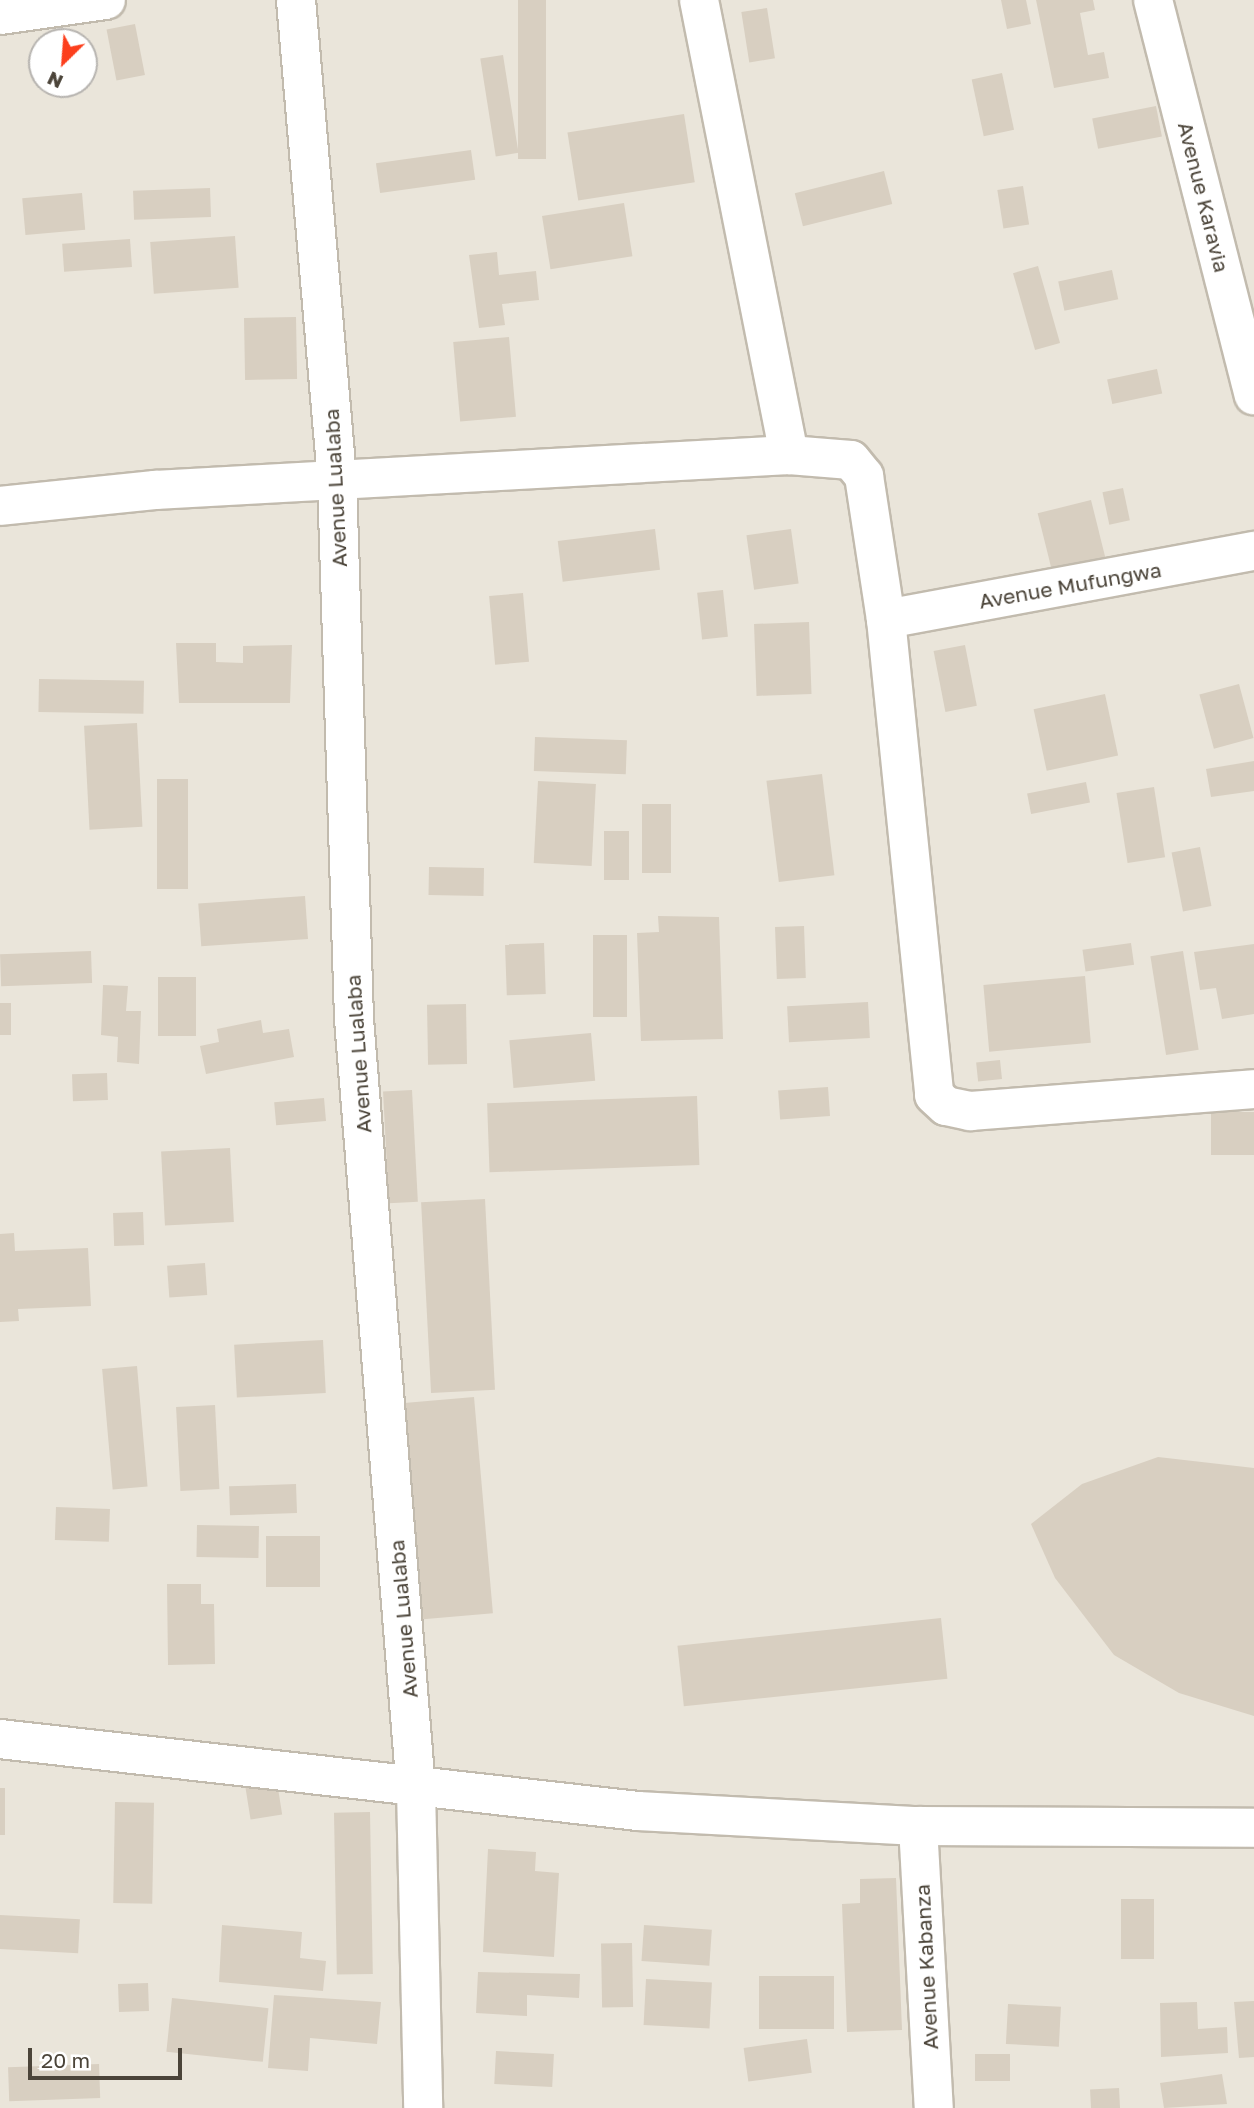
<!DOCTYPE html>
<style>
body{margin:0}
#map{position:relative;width:1254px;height:2108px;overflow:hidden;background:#f6f3ec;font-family:"Golos Text",sans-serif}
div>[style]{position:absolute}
.residential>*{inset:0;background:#eae5da}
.building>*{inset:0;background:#d8cfc1;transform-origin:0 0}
.roads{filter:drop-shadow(2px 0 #c2bbae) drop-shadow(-2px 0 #c2bbae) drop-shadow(0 2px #c2bbae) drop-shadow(0 -2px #c2bbae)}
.minor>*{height:38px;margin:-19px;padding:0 19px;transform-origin:19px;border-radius:19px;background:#fff}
span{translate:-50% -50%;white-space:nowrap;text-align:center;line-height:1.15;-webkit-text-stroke:5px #fff;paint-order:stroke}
.street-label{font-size:21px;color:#4b4439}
.north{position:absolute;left:28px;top:28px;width:70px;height:70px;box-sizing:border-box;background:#fff;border:2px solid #b7b4b0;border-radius:50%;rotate:205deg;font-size:19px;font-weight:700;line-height:28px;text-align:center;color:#4b4439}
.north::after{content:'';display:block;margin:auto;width:24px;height:32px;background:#fc3f1d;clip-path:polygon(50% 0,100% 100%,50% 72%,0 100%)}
.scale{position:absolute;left:28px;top:2048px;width:154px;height:32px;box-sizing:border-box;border:4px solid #4b4439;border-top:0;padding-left:9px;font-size:21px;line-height:24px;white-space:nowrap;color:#4b4439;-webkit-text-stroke:5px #fff;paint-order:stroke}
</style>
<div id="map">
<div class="residential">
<div style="clip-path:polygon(evenodd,0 0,1254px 0,1254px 2108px,0 2108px,0 0,42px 42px,84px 42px,84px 84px,42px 84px,42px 42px)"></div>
</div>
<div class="building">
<div style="left:518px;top:0;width:28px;height:159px"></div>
<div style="clip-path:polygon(1001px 0,1026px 0,1031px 24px,1007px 29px)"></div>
<div style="clip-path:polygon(1036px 0,1093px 0,1095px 10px,1080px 13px,1088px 55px,1104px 52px,1109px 78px,1054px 88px)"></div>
<div style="left:767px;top:8px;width:51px;height:26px;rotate:81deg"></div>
<div style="left:135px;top:24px;width:52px;height:29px;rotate:79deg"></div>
<div style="left:503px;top:55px;width:99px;height:23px;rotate:81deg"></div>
<div style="left:1002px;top:73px;width:58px;height:31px;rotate:78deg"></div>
<div style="left:1156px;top:106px;width:31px;height:65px;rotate:79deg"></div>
<div style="left:684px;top:114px;width:69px;height:118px;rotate:81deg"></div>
<div style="left:471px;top:150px;width:30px;height:96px;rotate:82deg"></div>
<div style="left:884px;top:171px;width:34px;height:92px;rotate:76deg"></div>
<div style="left:1023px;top:186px;width:39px;height:26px;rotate:81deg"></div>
<div style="left:210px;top:188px;width:29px;height:77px;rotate:88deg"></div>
<div style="left:82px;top:193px;width:37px;height:60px;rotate:85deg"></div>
<div style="left:624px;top:203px;width:54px;height:83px;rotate:81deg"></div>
<div style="left:235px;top:236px;width:52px;height:85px;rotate:86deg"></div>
<div style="left:130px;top:239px;width:28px;height:68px;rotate:86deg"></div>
<div style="clip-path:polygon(497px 252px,499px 275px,536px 271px,539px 300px,502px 304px,505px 325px,479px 328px,469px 255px)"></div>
<div style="left:1038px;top:266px;width:80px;height:26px;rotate:74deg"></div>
<div style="left:1112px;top:270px;width:30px;height:55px;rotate:78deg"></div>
<div style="left:296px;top:317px;width:62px;height:52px;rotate:89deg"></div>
<div style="left:509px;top:337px;width:80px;height:56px;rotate:85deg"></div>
<div style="left:1157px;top:369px;width:25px;height:51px;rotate:78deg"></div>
<div style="left:1123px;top:488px;width:33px;height:21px;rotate:78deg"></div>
<div style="left:1091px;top:500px;width:59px;height:55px;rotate:76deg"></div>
<div style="left:655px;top:529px;width:41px;height:98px;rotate:83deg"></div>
<div style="left:791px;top:529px;width:55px;height:45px;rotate:82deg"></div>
<div style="left:723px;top:590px;width:47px;height:26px;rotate:84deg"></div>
<div style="left:523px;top:593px;width:69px;height:34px;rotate:85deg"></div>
<div style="left:809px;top:622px;width:72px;height:55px;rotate:88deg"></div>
<div style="clip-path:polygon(176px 643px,216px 643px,216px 662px,243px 663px,243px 646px,292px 645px,290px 703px,179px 703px)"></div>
<div style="left:965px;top:645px;width:62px;height:32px;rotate:79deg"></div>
<div style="left:39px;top:679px;width:105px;height:33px;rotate:1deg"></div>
<div style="left:1239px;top:684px;width:56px;height:41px;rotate:75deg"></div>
<div style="left:1105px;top:694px;width:63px;height:73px;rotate:78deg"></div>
<div style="left:137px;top:723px;width:104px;height:53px;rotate:87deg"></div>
<div style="left:535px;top:737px;width:92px;height:34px;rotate:2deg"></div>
<div style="clip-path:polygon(1254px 761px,1254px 791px,1211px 797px,1206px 769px)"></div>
<div style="left:822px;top:774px;width:102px;height:56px;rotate:83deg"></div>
<div style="left:157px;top:779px;width:31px;height:110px"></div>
<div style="left:538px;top:781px;width:58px;height:82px;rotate:3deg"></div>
<div style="left:1086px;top:782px;width:21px;height:60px;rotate:79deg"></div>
<div style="left:1154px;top:787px;width:71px;height:38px;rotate:81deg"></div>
<div style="left:642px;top:804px;width:29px;height:69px"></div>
<div style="left:604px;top:831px;width:25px;height:49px"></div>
<div style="left:1200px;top:847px;width:60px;height:29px;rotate:79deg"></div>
<div style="left:429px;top:867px;width:55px;height:28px;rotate:1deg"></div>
<div style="left:305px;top:896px;width:43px;height:107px;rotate:86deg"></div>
<div style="clip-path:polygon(658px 916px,719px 917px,723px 1039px,641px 1041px,637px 933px,659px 932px)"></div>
<div style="left:804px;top:926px;width:52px;height:29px;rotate:88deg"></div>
<div style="left:593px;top:935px;width:34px;height:82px"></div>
<div style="left:544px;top:943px;width:51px;height:39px;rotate:88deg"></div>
<div style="left:1131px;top:943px;width:22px;height:49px;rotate:82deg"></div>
<div style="clip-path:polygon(1254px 944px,1254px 1014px,1222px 1019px,1216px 988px,1200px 990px,1194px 952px)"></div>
<div style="left:91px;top:951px;width:32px;height:91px;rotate:88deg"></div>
<div style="left:1183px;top:951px;width:100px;height:33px;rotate:81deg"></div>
<div style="left:1085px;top:976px;width:67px;height:102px;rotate:85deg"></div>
<div style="left:158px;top:977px;width:38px;height:59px"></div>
<div style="clip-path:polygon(103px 985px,128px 986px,126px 1011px,141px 1011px,139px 1064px,117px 1062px,118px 1037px,101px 1035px)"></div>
<div style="left:868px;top:1002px;width:36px;height:81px;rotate:87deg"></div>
<div style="left:0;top:1003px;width:11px;height:32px"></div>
<div style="left:466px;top:1004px;width:60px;height:39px;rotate:89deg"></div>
<div style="clip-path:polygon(261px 1020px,263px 1033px,289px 1029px,294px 1057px,206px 1074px,200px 1046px,219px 1042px,217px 1029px)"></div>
<div style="left:591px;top:1033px;width:48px;height:82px;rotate:85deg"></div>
<div style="left:1000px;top:1060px;width:19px;height:24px;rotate:84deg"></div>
<div style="left:107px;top:1073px;width:27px;height:35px;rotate:88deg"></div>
<div style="left:828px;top:1087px;width:29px;height:50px;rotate:86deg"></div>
<div style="left:412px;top:1090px;width:112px;height:29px;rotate:87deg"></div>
<div style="left:697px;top:1096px;width:69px;height:210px;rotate:88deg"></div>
<div style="left:324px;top:1098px;width:23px;height:50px;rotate:85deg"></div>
<div style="left:1211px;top:1112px;width:43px;height:43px"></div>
<div style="left:230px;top:1148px;width:74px;height:69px;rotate:87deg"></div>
<div style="left:485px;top:1199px;width:191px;height:64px;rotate:87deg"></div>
<div style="left:143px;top:1212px;width:33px;height:30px;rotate:88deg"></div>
<div style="clip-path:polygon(14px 1233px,15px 1251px,88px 1248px,91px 1306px,18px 1309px,19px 1321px,0 1322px,0 1234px)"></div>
<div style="left:205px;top:1263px;width:32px;height:38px;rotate:86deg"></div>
<div style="left:323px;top:1340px;width:53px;height:89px;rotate:87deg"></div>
<div style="left:137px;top:1366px;width:121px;height:35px;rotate:85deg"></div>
<div style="left:474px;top:1397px;width:217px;height:70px;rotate:85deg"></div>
<div style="left:215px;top:1405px;width:84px;height:39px;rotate:87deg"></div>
<div style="clip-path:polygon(1158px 1457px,1254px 1468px,1254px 1716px,1179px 1693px,1114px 1655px,1055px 1578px,1031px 1524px,1082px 1484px)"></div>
<div style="left:296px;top:1484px;width:29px;height:67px;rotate:88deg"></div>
<div style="left:56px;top:1507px;width:54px;height:33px;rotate:2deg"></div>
<div style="left:197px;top:1525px;width:62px;height:32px;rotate:1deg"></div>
<div style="left:266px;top:1536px;width:54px;height:51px"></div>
<div style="clip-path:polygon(167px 1584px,201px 1584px,201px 1604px,214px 1604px,215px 1664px,168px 1665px)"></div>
<div style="left:941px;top:1618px;width:61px;height:265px;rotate:84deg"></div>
<div style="left:277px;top:1782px;width:33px;height:32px;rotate:81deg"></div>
<div style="left:0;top:1788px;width:5px;height:47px"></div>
<div style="left:115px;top:1802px;width:39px;height:101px;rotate:1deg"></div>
<div style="left:370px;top:1812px;width:162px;height:36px;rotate:89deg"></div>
<div style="clip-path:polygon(488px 1849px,536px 1852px,535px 1871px,559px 1873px,554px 1957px,483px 1952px)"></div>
<div style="clip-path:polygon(896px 1878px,902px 2030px,847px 2032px,842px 1904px,860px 1903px,860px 1879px)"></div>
<div style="left:1121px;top:1899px;width:33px;height:60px"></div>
<div style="left:0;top:1915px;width:80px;height:34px;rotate:3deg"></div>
<div style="clip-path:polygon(222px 1925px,302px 1932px,300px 1958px,326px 1961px,323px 1991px,219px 1982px)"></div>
<div style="left:644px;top:1925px;width:68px;height:36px;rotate:4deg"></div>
<div style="left:632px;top:1943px;width:64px;height:31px;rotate:89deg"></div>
<div style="clip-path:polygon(478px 1972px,580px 1974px,579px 1998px,527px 1995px,527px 2016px,476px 2013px)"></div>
<div style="left:759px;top:1976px;width:75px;height:53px"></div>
<div style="left:646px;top:1979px;width:66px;height:46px;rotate:3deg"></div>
<div style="left:148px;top:1983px;width:28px;height:30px;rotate:88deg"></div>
<div style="clip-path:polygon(274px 1995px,381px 2002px,377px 2044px,310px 2038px,308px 2071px,268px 2068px)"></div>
<div style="left:172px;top:1998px;width:97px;height:54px;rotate:6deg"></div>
<div style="clip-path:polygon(1254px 2001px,1254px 2057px,1239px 2058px,1234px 2002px)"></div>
<div style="clip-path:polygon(1197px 2002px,1198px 2029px,1227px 2027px,1228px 2053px,1161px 2057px,1160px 2003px)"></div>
<div style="left:1008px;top:2004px;width:53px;height:40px;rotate:3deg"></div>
<div style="left:807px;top:2039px;width:34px;height:64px;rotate:82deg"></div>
<div style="left:496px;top:2051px;width:58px;height:33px;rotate:3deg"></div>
<div style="left:975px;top:2054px;width:35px;height:27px"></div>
<div style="left:99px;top:2064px;width:34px;height:91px;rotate:88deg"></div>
<div style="clip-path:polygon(1222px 2074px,1227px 2104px,1164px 2108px,1160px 2083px)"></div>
<div style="left:1119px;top:2088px;width:20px;height:29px;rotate:87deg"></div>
</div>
<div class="roads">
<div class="minor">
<div style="left:296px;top:0;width:482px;rotate:85.1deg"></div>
<div style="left:337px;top:480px;width:539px;rotate:88.19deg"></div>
<div style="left:354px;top:1019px;width:772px;rotate:85.4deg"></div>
<div style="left:416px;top:1789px;width:319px;rotate:88.7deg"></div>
<div style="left:699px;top:0;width:464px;rotate:78.8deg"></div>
<div style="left:1153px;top:0;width:408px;rotate:75.7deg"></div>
<div style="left:0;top:15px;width:107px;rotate:-8.1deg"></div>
<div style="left:0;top:506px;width:156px;rotate:-5.9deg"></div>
<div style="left:155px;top:490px;width:635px;rotate:-3.16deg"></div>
<div style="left:789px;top:455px;width:62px;rotate:4.6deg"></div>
<div style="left:851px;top:460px;width:21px;rotate:51deg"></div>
<div style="left:864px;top:476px;width:145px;rotate:81.3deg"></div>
<div style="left:886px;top:619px;width:478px;rotate:84.2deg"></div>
<div style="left:934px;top:1095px;width:16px;rotate:43deg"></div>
<div style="left:946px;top:1106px;width:25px;rotate:12deg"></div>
<div style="left:970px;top:1111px;width:285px;rotate:-4.4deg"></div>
<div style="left:886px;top:619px;width:374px;rotate:-10.5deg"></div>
<div style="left:0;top:1739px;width:642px;rotate:6.44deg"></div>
<div style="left:638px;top:1811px;width:280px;rotate:3.1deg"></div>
<div style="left:918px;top:1826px;width:336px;rotate:0.3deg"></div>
<div style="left:918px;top:1826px;width:282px;rotate:86.8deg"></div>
</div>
</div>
<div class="street-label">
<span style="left:1204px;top:197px;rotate:76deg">Avenue Karavia</span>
<span style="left:335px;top:488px;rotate:-93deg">Avenue Lualaba</span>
<span style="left:1070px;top:585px;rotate:-10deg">Avenue Mufungwa</span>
<span style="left:358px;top:1054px;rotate:-94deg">Avenue Lualaba</span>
<span style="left:403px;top:1619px;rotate:-95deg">Avenue Lualaba</span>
<span style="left:926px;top:1967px;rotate:-93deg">Avenue Kabanza</span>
</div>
<div class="north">N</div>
<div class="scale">20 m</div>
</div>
